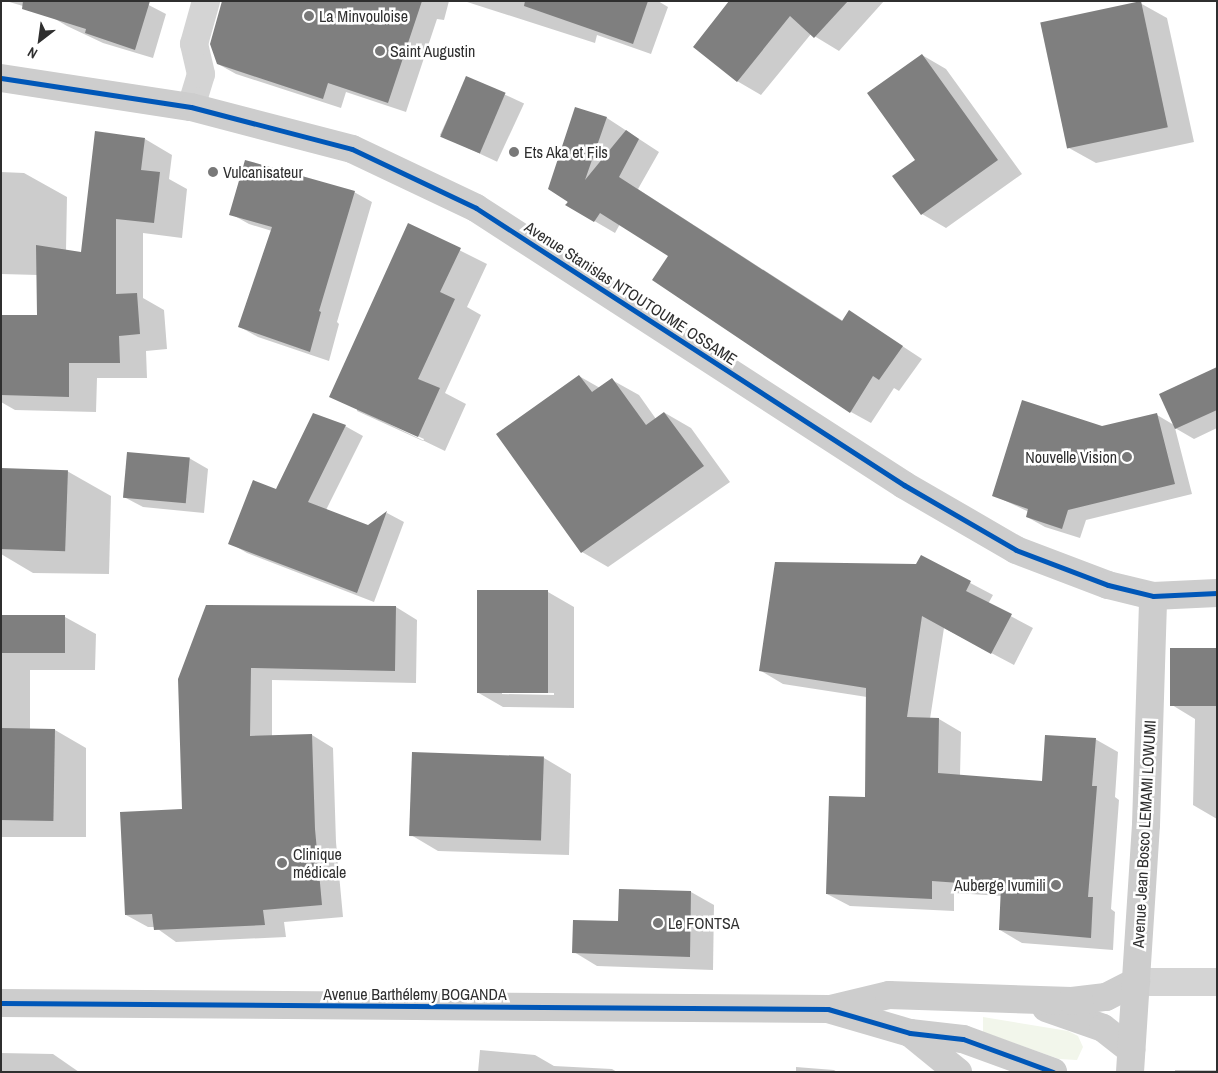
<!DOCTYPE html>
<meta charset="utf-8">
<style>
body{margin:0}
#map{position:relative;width:1218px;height:1073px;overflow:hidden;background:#fff;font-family:"Archivo Narrow",sans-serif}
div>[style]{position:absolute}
.green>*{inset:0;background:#f2f6eb}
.shadow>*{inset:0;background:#0003;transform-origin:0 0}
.building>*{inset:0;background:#7f7f7f;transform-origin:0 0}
.street>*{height:28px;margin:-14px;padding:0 14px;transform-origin:14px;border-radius:14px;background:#d4d4d4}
.secondary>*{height:28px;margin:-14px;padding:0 14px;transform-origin:14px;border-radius:14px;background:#cdcdcd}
.cycleway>*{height:5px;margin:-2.5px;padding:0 2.5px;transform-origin:2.5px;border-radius:2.5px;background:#0057b8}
.dots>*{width:14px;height:14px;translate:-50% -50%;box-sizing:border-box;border:2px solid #fff;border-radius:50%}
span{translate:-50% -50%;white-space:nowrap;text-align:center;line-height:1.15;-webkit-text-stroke:5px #fff;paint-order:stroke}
.poi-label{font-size:16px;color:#2f2f2f}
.left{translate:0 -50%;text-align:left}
.right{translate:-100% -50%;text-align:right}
.street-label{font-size:16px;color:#2f2f2f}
.frame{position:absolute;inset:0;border:2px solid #2f2f2f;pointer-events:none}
.north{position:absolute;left:15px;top:15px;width:50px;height:50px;-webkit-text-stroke:4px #fff;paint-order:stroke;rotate:210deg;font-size:14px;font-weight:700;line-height:20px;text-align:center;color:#2f2f2f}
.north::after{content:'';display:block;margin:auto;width:18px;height:22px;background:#2f2f2f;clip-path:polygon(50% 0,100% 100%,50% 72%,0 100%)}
</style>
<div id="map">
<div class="green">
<div style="clip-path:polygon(983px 1017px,1068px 1031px,1078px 1036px,1083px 1047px,1077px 1060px,1059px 1059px,983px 1032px)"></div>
</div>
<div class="shadow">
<div style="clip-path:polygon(6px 1px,141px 1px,166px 14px,153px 58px,103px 43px,67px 26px,50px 16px,50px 14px)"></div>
<div style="clip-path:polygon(225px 1px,449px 1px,444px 20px,437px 19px,406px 112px,346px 92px,341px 108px,236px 74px,218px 64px)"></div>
<div style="clip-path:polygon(464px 1px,658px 1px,668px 7px,651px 54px,597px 35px,595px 43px)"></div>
<div style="clip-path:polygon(747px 1px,884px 1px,839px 51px,811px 34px,761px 95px,737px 81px)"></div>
<div style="clip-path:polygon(1140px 3px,1167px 18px,1194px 142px,1096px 163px,1069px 148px)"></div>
<div style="clip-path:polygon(922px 55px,946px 69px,1022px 174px,946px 228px,922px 214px,894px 176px,917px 160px)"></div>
<div style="left:467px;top:77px;width:63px;height:64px;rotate:25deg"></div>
<div style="clip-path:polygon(576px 108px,607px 118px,659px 152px,638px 189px,843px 321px,849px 311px,922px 359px,899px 391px,894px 388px,871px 423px,851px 412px,670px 255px,620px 224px,615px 233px,567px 205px)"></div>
<div style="clip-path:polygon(145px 139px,172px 155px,169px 179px,187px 189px,182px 238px,143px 233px,143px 298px,164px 310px,167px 349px,146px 351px,147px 378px,97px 378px,96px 412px,15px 410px,1px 402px,1px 316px,38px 317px,38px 275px,1px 274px,1px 172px,24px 173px,67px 197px,66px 251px,82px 254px)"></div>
<div style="clip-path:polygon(354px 192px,372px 202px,337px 322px,339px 324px,329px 361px,258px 337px,240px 327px,272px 231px,249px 224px,231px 214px)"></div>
<div style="clip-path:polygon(evenodd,409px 225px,487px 264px,467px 307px,481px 315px,445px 393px,466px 404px,445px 451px,331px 396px,409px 225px,357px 408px,424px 439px,423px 441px,357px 411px,357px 408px)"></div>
<div style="clip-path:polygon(1217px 368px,1217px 428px,1194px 439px,1175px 428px,1192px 494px,1086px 520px,1080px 538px,1045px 527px,1027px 517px,1029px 512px,993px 495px,1102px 428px,1157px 415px,1174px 425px)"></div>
<div style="clip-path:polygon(579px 376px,600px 388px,612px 380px,639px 395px,656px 419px,665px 413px,691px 428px,730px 482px,608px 567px,582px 552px)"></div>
<div style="clip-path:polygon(345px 426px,363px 436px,326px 510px,368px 526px,387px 513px,404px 522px,374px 602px,247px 553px,230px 543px)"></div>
<div style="clip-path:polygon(189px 458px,208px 469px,204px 513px,143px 507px,124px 497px)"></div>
<div style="clip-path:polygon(1px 469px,67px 471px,111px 496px,109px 574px,33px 573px,1px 554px)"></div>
<div style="clip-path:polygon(921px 557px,993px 595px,988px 604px,1033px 628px,1014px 665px,944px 628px,930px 719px,939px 719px,961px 732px,960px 776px,1044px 783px,1095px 739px,1118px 752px,1115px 797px,1119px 800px,1111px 909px,1115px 912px,1113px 950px,1022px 943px,1000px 930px,1002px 896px,954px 893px,954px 911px,850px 906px,827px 894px,866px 798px,867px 697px,783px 684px,761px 671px,917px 565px)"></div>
<div style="clip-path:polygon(evenodd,548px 592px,574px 607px,574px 708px,503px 707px,477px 692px,548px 592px,502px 692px,554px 693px,554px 695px,502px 694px,502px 692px)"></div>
<div style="clip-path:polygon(396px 607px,417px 620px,416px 683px,272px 680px,272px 736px,312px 735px,333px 748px,336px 842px,343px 917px,284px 922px,286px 937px,176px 942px,155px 927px,148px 927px,126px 915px,183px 810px,179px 679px)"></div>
<div style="clip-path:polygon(1px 616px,65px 617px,96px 634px,95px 670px,30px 670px,30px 730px,55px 730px,86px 748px,86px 837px,1px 837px)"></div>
<div style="clip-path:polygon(1217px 649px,1217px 819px,1193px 805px,1195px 719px,1172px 705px)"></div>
<div style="clip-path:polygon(414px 754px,544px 758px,571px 774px,569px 855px,438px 851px,411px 835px)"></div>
<div style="clip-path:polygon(691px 892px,714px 905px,713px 970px,597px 966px,574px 952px,620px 922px)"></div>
<div style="clip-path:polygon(480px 1050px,535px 1055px,554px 1066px,612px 1069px,617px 1072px,478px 1072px)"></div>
<div style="clip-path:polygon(1px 1053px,53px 1054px,79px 1072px,1px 1072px)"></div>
<div style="clip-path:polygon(796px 1067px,834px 1070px,837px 1072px,796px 1072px)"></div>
<div style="left:1175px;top:1070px;width:42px;height:2px"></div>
</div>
<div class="building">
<div style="clip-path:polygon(23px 1px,150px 1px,135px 50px,85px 33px,86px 29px,22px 9px)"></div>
<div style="clip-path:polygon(222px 1px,422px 1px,388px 103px,328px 83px,323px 99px,217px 64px,210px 44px)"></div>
<div style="clip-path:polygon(525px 1px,648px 1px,633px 44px,524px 6px)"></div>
<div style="clip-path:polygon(729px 1px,848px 1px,814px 38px,790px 16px,737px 82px,693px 47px)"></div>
<div style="left:1141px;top:1px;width:129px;height:103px;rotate:78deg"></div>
<div style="clip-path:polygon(922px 54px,998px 160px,921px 215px,892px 176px,915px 160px,867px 93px)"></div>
<div style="left:466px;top:76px;width:43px;height:66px;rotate:23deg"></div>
<div style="clip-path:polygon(575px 107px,607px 117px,585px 180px,626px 130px,639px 139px,619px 177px,842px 321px,849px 310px,903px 346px,879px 380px,873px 376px,850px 413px,652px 280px,668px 256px,600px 213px,594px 222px,565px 205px,568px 202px,548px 189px)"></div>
<div style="clip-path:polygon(95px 131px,145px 138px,141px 170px,160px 172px,154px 223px,116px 219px,116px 294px,137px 293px,140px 334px,119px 336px,120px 363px,69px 363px,69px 397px,1px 395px,1px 315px,37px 315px,36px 245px,81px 252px)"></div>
<div style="clip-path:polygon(245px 160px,355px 191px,319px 311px,321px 312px,310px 352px,238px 327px,272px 227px,229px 215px)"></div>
<div style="clip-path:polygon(408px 223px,461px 248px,440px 292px,455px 299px,418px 379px,440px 388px,418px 437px,329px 397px)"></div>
<div style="clip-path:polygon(1217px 367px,1217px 410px,1175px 429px,1159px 394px)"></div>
<div style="clip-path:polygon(579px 375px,592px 392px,612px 378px,646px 425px,664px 412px,704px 466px,581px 553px,496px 434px)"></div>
<div style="clip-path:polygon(1022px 400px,1102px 426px,1157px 413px,1175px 484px,1068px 510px,1062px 529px,1026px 517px,1028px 509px,992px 496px)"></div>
<div style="clip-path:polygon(313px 413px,346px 425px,308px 502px,368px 525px,387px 511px,357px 593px,228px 544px,253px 480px,276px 489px)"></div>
<div style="left:127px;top:452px;width:63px;height:46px;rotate:5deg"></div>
<div style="left:1px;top:468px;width:67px;height:81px;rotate:2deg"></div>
<div style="clip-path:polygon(921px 555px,971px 581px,966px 591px,1012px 614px,991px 654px,922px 616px,907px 717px,939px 718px,938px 773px,1042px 781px,1045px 735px,1096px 738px,1092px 786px,1097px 786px,1088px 897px,1093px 897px,1091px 938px,999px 930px,1001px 886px,932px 881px,932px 899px,826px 894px,829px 796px,865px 797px,866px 688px,759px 671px,775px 562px,916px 564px)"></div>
<div style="left:477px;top:590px;width:71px;height:103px"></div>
<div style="clip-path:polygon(206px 605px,396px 606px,395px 671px,251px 668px,250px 736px,312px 734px,315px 829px,322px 905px,263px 910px,265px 925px,154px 930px,152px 914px,125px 915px,120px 812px,182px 809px,178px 679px)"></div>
<div style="left:1px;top:615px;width:64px;height:38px"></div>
<div style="left:1170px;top:648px;width:47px;height:58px"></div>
<div style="left:1px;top:728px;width:54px;height:92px;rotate:1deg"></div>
<div style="left:412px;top:752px;width:132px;height:84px;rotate:2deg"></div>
<div style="clip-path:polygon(619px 889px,691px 891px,690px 957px,572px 953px,573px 920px,618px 921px)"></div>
</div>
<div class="street">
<div style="left:191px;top:107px;width:34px;rotate:-73deg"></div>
<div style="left:201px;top:74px;width:31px;rotate:-103deg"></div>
<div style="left:194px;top:44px;width:45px;rotate:-74.4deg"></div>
<div style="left:1136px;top:982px;width:81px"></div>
</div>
<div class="secondary">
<div style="left:1px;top:78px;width:192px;rotate:8.7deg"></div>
<div style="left:191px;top:107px;width:166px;rotate:14.6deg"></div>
<div style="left:352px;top:149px;width:137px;rotate:25.4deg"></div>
<div style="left:476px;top:208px;width:510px;rotate:32.91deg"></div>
<div style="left:904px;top:485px;width:129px;rotate:30.1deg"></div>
<div style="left:1016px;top:550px;width:98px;rotate:20.8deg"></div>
<div style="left:1108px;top:585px;width:46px;rotate:13.7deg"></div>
<div style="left:1153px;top:596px;width:64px;rotate:-2.7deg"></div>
<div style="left:1px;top:1003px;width:827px;rotate:0.42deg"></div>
<div style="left:828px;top:1009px;width:85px;rotate:16.3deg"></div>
<div style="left:910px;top:1033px;width:53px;rotate:6.5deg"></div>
<div style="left:963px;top:1039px;width:96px;rotate:20.1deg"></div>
<div style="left:1046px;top:1008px;width:60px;rotate:19.3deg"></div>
<div style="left:1103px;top:1028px;width:36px;rotate:38deg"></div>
<div style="left:830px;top:1009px;width:61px;rotate:-13.3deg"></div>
<div style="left:889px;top:995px;width:183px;rotate:1.9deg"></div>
<div style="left:1072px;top:1001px;width:34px;rotate:-7deg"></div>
<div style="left:1106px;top:997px;width:34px;rotate:-27deg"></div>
<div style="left:910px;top:1033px;width:62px;rotate:39.1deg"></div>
<div style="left:1130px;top:1072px;width:248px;rotate:-86.3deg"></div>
<div style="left:1146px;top:825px;width:229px;rotate:-88.2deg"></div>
</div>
<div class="cycleway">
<div style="left:1px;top:78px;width:192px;rotate:8.7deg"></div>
<div style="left:191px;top:107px;width:166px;rotate:14.6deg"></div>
<div style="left:352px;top:149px;width:137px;rotate:25.4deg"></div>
<div style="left:476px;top:208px;width:510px;rotate:32.91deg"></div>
<div style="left:904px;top:485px;width:129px;rotate:30.1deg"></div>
<div style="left:1016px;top:550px;width:98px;rotate:20.8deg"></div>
<div style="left:1108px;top:585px;width:46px;rotate:13.7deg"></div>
<div style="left:1153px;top:596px;width:64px;rotate:-2.7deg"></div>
<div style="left:1px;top:1003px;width:827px;rotate:0.42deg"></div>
<div style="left:828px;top:1009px;width:85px;rotate:16.3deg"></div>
<div style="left:910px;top:1033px;width:53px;rotate:6.5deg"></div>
<div style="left:963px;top:1039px;width:96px;rotate:20.1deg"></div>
</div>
<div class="dots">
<div style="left:309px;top:16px;background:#787878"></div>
<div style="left:380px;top:51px;background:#787878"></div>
<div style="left:514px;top:152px;background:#787878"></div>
<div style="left:213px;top:172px;background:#787878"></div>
<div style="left:1127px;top:457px;background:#787878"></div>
<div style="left:282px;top:863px;background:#787878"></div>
<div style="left:1056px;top:885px;background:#787878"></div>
<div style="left:658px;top:923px;background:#787878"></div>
</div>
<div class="poi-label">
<span class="left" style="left:319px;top:16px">La Minvouloise</span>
<span class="left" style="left:390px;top:51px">Saint Augustin</span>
<span class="left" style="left:524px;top:152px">Ets Aka et Fils</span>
<span class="left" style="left:223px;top:172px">Vulcanisateur</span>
<span class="right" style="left:1117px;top:457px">Nouvelle Vision</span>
<span class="left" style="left:293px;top:863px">Clinique<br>médicale</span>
<span class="right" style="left:1046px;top:885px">Auberge Ivumili</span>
<span class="left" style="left:668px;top:923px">Le FONTSA</span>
</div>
<div class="street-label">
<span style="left:631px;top:293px;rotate:33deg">Avenue Stanislas NTOUTOUME OSSAME</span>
<span style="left:1144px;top:834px;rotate:-87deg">Avenue Jean Bosco LEMAMI LOWUMI</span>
<span style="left:415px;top:994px">Avenue Barthélemy BOGANDA</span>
</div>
<div class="frame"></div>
<div class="north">N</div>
</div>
